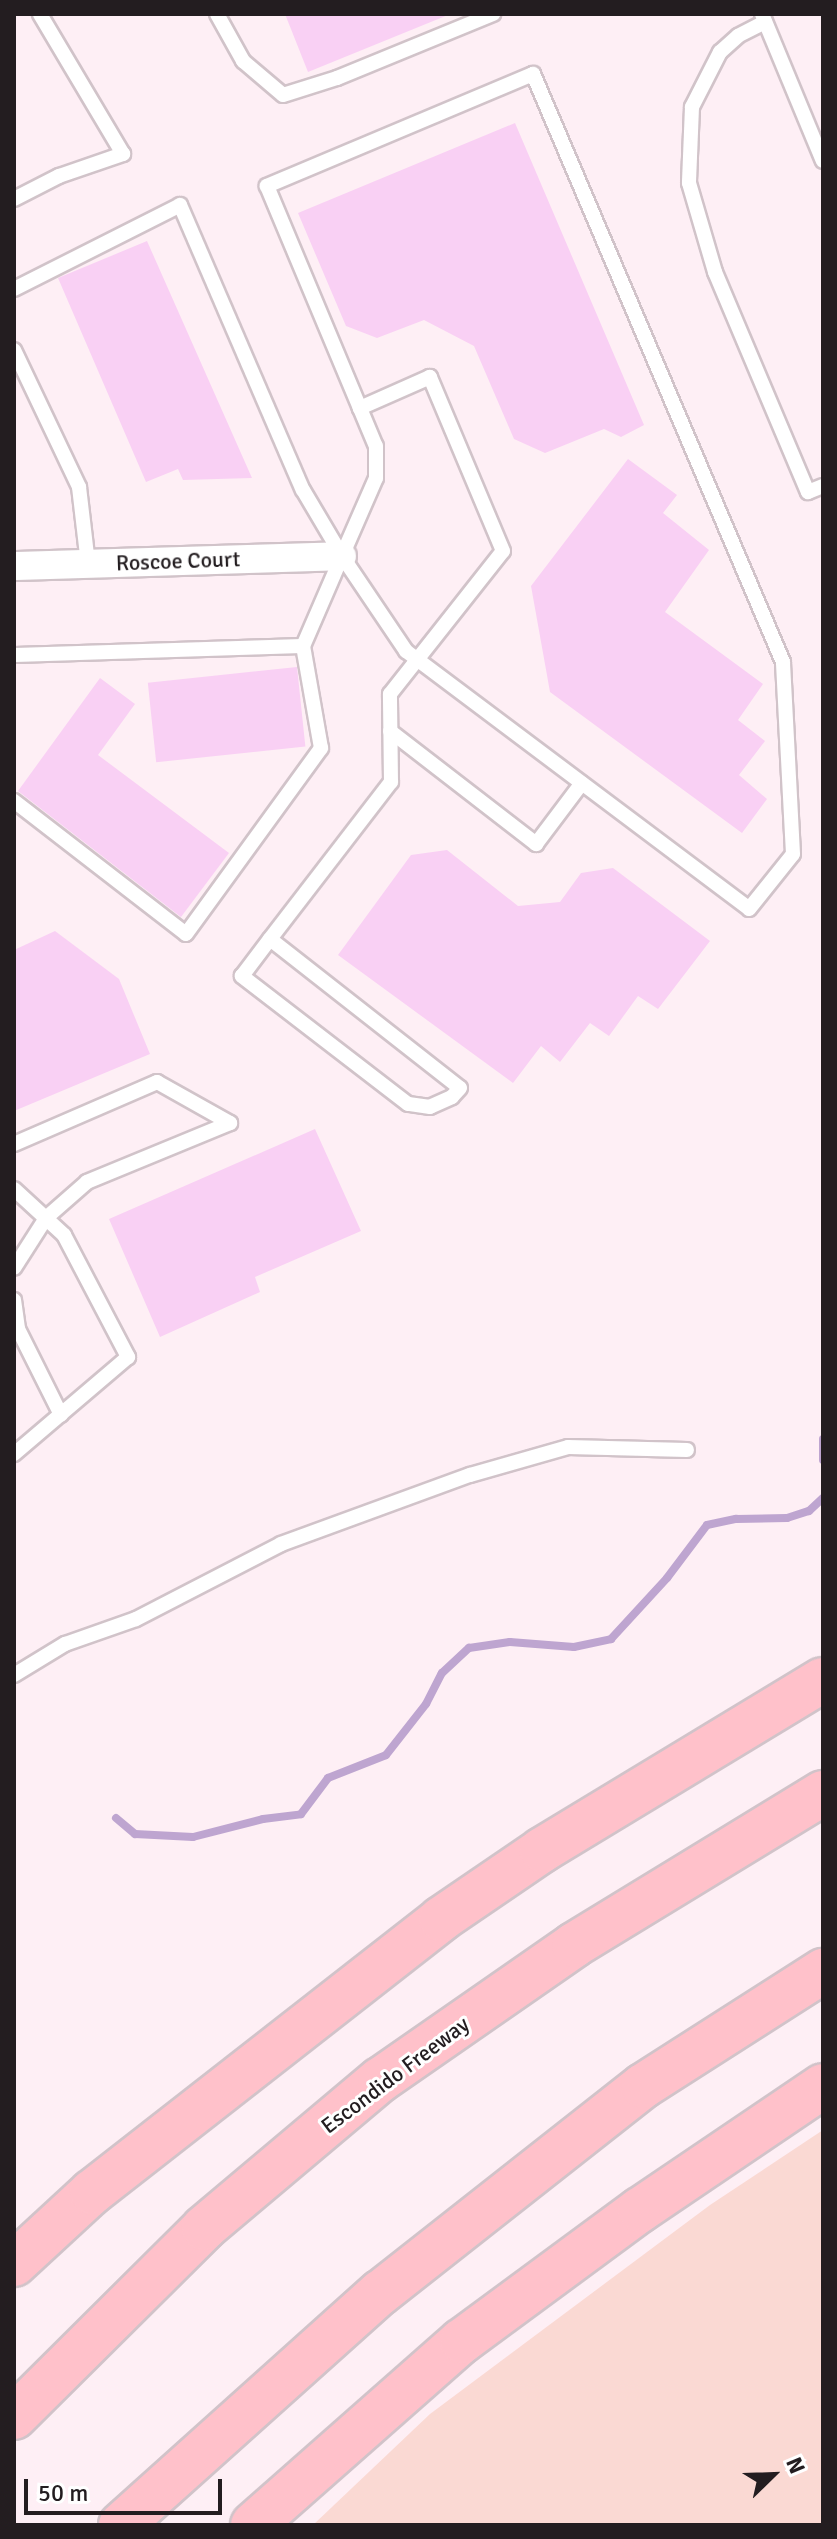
<!DOCTYPE html>
<style>
body{margin:0}
#map{position:relative;width:837px;height:2539px;overflow:hidden;background:#feeff5;font-family:Signika,sans-serif}
div>[style]{position:absolute}
.green>*{inset:0;background:#fad9d3}
.stream>*{height:8px;margin:-4px;padding:0 4px;transform-origin:4px;border-radius:4px;background:#bea5d0}
.building>*{inset:0;background:#f9d0f4;transform-origin:0 0}
.roads{filter:drop-shadow(2px 0 #d1c3c9) drop-shadow(-2px 0 #d1c3c9) drop-shadow(0 2px #d1c3c9) drop-shadow(0 -2px #d1c3c9)}
.lane>*{height:14px;margin:-7px;padding:0 7px;transform-origin:7px;border-radius:7px;background:#fff}
.street>*{height:28px;margin:-14px;padding:0 14px;transform-origin:14px;border-radius:14px;background:#fff}
.highway>*{height:44px;margin:-22px;padding:0 22px;transform-origin:22px;border-radius:22px;background:#ffc1ca}
span{translate:-50% -50%;white-space:nowrap;text-align:center;line-height:1.15;-webkit-text-stroke:6px #fff;paint-order:stroke}
.street-label{font-size:22px;color:#231d20}
.frame{position:absolute;inset:0;border:16px solid #231d20;pointer-events:none}
.north{position:absolute;left:733px;top:2435px;width:80px;height:80px;-webkit-text-stroke:6px #fff;paint-order:stroke;rotate:67deg;font-size:22px;font-weight:700;line-height:32px;text-align:center;color:#231d20}
.north::after{content:'';display:block;margin:auto;width:28px;height:36px;background:#231d20;clip-path:polygon(50% 0,100% 100%,50% 72%,0 100%)}
.scale{position:absolute;left:24px;top:2479px;width:198px;height:36px;box-sizing:border-box;border:4px solid #231d20;border-top:0;padding-left:10px;font-size:24px;line-height:28px;white-space:nowrap;color:#231d20;-webkit-text-stroke:6px #fff;paint-order:stroke}
</style>
<div id="map">
<div class="green">
<div style="clip-path:polygon(823px 2130px,823px 2525px,313px 2525px,430px 2414px,710px 2205px)"></div>
</div>
<div class="stream">
<div style="left:823px;top:1439px;width:21px;rotate:90deg"></div>
<div style="left:116px;top:1818px;width:25px;rotate:40deg"></div>
<div style="left:135px;top:1834px;width:58px;rotate:3deg"></div>
<div style="left:193px;top:1837px;width:72px;rotate:-14.4deg"></div>
<div style="left:263px;top:1819px;width:38px;rotate:-7deg"></div>
<div style="left:301px;top:1814px;width:45px;rotate:-53.1deg"></div>
<div style="left:328px;top:1778px;width:62px;rotate:-21.6deg"></div>
<div style="left:386px;top:1755px;width:65px;rotate:-51.9deg"></div>
<div style="left:426px;top:1704px;width:35px;rotate:-63deg"></div>
<div style="left:442px;top:1673px;width:37px;rotate:-43deg"></div>
<div style="left:469px;top:1648px;width:41px;rotate:-8.3deg"></div>
<div style="left:510px;top:1642px;width:64px;rotate:4.5deg"></div>
<div style="left:574px;top:1647px;width:38px;rotate:-12deg"></div>
<div style="left:611px;top:1639px;width:83px;rotate:-47.4deg"></div>
<div style="left:667px;top:1578px;width:66px;rotate:-53deg"></div>
<div style="left:707px;top:1525px;width:30px;rotate:-12deg"></div>
<div style="left:736px;top:1519px;width:51px;rotate:-1.1deg"></div>
<div style="left:787px;top:1518px;width:23px;rotate:-18deg"></div>
<div style="left:809px;top:1511px;width:19px;rotate:-43deg"></div>
</div>
<div class="building">
<div style="clip-path:polygon(285px 14px,448px 14px,448px 15px,308px 72px)"></div>
<div style="clip-path:polygon(515px 123px,644px 425px,621px 437px,604px 429px,545px 453px,514px 439px,474px 346px,424px 320px,377px 338px,346px 326px,298px 213px)"></div>
<div style="clip-path:polygon(147px 241px,252px 478px,183px 480px,178px 469px,146px 482px,58px 278px)"></div>
<div style="clip-path:polygon(628px 459px,677px 495px,663px 513px,709px 550px,665px 612px,763px 684px,738px 720px,765px 741px,739px 775px,767px 799px,742px 833px,550px 692px,531px 586px)"></div>
<div style="left:297px;top:667px;width:80px;height:150px;rotate:84deg"></div>
<div style="clip-path:polygon(100px 678px,135px 704px,98px 755px,229px 853px,181px 917px,18px 791px)"></div>
<div style="clip-path:polygon(447px 850px,518px 906px,560px 902px,581px 873px,613px 868px,710px 941px,658px 1009px,638px 996px,609px 1036px,590px 1023px,560px 1062px,541px 1046px,513px 1083px,338px 955px,411px 855px)"></div>
<div style="clip-path:polygon(55px 931px,119px 979px,150px 1054px,14px 1111px,14px 950px)"></div>
<div style="clip-path:polygon(315px 1129px,361px 1231px,255px 1277px,260px 1292px,160px 1337px,109px 1219px)"></div>
</div>
<div class="roads">
<div class="lane">
<div style="left:217px;top:14px;width:54px;rotate:61deg"></div>
<div style="left:243px;top:61px;width:52px;rotate:40.4deg"></div>
<div style="left:283px;top:95px;width:57px;rotate:-17.5deg"></div>
<div style="left:337px;top:78px;width:169px;rotate:-22.3deg"></div>
<div style="left:762px;top:14px;width:159px;rotate:67.5deg"></div>
<div style="left:765px;top:22px;width:30px;rotate:153deg"></div>
<div style="left:738px;top:36px;width:24px;rotate:138deg"></div>
<div style="left:720px;top:52px;width:62px;rotate:117deg"></div>
<div style="left:692px;top:107px;width:76px;rotate:92.3deg"></div>
<div style="left:689px;top:183px;width:93px;rotate:73.7deg"></div>
<div style="left:715px;top:272px;width:239px;rotate:67.1deg"></div>
<div style="left:808px;top:492px;width:16px;rotate:-22deg"></div>
<div style="left:14px;top:199px;width:51px;rotate:-27.1deg"></div>
<div style="left:59px;top:176px;width:68px;rotate:-19deg"></div>
<div style="left:123px;top:154px;width:163px;rotate:-120.7deg"></div>
<div style="left:14px;top:289px;width:186px;rotate:-26.8deg"></div>
<div style="left:180px;top:205px;width:310px;rotate:66.7deg"></div>
<div style="left:303px;top:490px;width:77px;rotate:59.4deg"></div>
<div style="left:342px;top:556px;width:115px;rotate:56deg"></div>
<div style="left:406px;top:651px;width:429px;rotate:36.9deg"></div>
<div style="left:749px;top:909px;width:70px;rotate:-51.3deg"></div>
<div style="left:793px;top:854px;width:192px;rotate:-93deg"></div>
<div style="left:783px;top:662px;width:639px;rotate:-113.03deg"></div>
<div style="left:533px;top:74px;width:289px;rotate:157.2deg"></div>
<div style="left:267px;top:186px;width:282px;rotate:67.3deg"></div>
<div style="left:376px;top:446px;width:32px;rotate:90deg"></div>
<div style="left:376px;top:478px;width:85px;rotate:113.6deg"></div>
<div style="left:342px;top:556px;width:98px;rotate:113.4deg"></div>
<div style="left:303px;top:646px;width:289px;rotate:178.2deg"></div>
<div style="left:14px;top:350px;width:152px;rotate:64.6deg"></div>
<div style="left:79px;top:487px;width:78px;rotate:83.3deg"></div>
<div style="left:390px;top:731px;width:185px;rotate:37.7deg"></div>
<div style="left:536px;top:844px;width:76px;rotate:-53deg"></div>
<div style="left:14px;top:801px;width:217px;rotate:37.7deg"></div>
<div style="left:186px;top:934px;width:230px;rotate:-54deg"></div>
<div style="left:321px;top:748px;width:104px;rotate:-100deg"></div>
<div style="left:270px;top:939px;width:241px;rotate:38.1deg"></div>
<div style="left:460px;top:1088px;width:12px;rotate:132deg"></div>
<div style="left:452px;top:1097px;width:24px;rotate:156deg"></div>
<div style="left:430px;top:1107px;width:22px;rotate:-172deg"></div>
<div style="left:408px;top:1104px;width:210px;rotate:-142.4deg"></div>
<div style="left:242px;top:976px;width:46px;rotate:-52.9deg"></div>
<div style="left:270px;top:939px;width:198px;rotate:-52.4deg"></div>
<div style="left:391px;top:782px;width:88px;rotate:-90.7deg"></div>
<div style="left:390px;top:694px;width:182px;rotate:-51.7deg"></div>
<div style="left:503px;top:551px;width:189px;rotate:-112.8deg"></div>
<div style="left:430px;top:377px;width:77px;rotate:156.1deg"></div>
<div style="left:14px;top:1144px;width:156px;rotate:-23.4deg"></div>
<div style="left:157px;top:1082px;width:84px;rotate:29.3deg"></div>
<div style="left:230px;top:1123px;width:155px;rotate:157.6deg"></div>
<div style="left:87px;top:1182px;width:55px;rotate:138.7deg"></div>
<div style="left:46px;top:1218px;width:59px;rotate:122.6deg"></div>
<div style="left:14px;top:1189px;width:68px;rotate:42.6deg"></div>
<div style="left:64px;top:1235px;width:138px;rotate:62.3deg"></div>
<div style="left:128px;top:1357px;width:150px;rotate:139.6deg"></div>
<div style="left:14px;top:1300px;width:29px;rotate:82deg"></div>
<div style="left:18px;top:1329px;width:96px;rotate:63.4deg"></div>
<div style="left:14px;top:1675px;width:60px;rotate:-31.3deg"></div>
<div style="left:65px;top:1644px;width:75px;rotate:-19.4deg"></div>
<div style="left:136px;top:1619px;width:163px;rotate:-27.3deg"></div>
<div style="left:281px;top:1544px;width:201px;rotate:-20.1deg"></div>
<div style="left:470px;top:1475px;width:102px;rotate:-15.9deg"></div>
<div style="left:568px;top:1447px;width:119px;rotate:1.4deg"></div>
</div>
<div class="street">
<div style="left:14px;top:566px;width:328px;rotate:-1.7deg"></div>
</div>
<div class="highway">
<div style="left:14px;top:2264px;width:106px;rotate:-42.7deg"></div>
<div style="left:92px;top:2192px;width:443px;rotate:-38deg"></div>
<div style="left:441px;top:1919px;width:122px;rotate:-34.3deg"></div>
<div style="left:542px;top:1850px;width:328px;rotate:-31.2deg"></div>
<div style="left:14px;top:2417px;width:268px;rotate:-44.8deg"></div>
<div style="left:204px;top:2228px;width:230px;rotate:-40.1deg"></div>
<div style="left:380px;top:2080px;width:236px;rotate:-34.8deg"></div>
<div style="left:574px;top:1945px;width:292px;rotate:-31.4deg"></div>
<div style="left:121px;top:2525px;width:348px;rotate:-41.9deg"></div>
<div style="left:380px;top:2293px;width:335px;rotate:-38.2deg"></div>
<div style="left:643px;top:2086px;width:214px;rotate:-32.6deg"></div>
<div style="left:253px;top:2525px;width:278px;rotate:-41.4deg"></div>
<div style="left:462px;top:2341px;width:221px;rotate:-36.4deg"></div>
<div style="left:640px;top:2210px;width:221px;rotate:-34.1deg"></div>
</div>
</div>
<div class="street-label">
<span style="left:178px;top:561px;rotate:-2deg">Roscoe Court</span>
<span style="left:395px;top:2075px;rotate:-37deg">Escondido Freeway</span>
</div>
<div class="frame"></div>
<div class="north">N</div>
<div class="scale">50 m</div>
</div>
